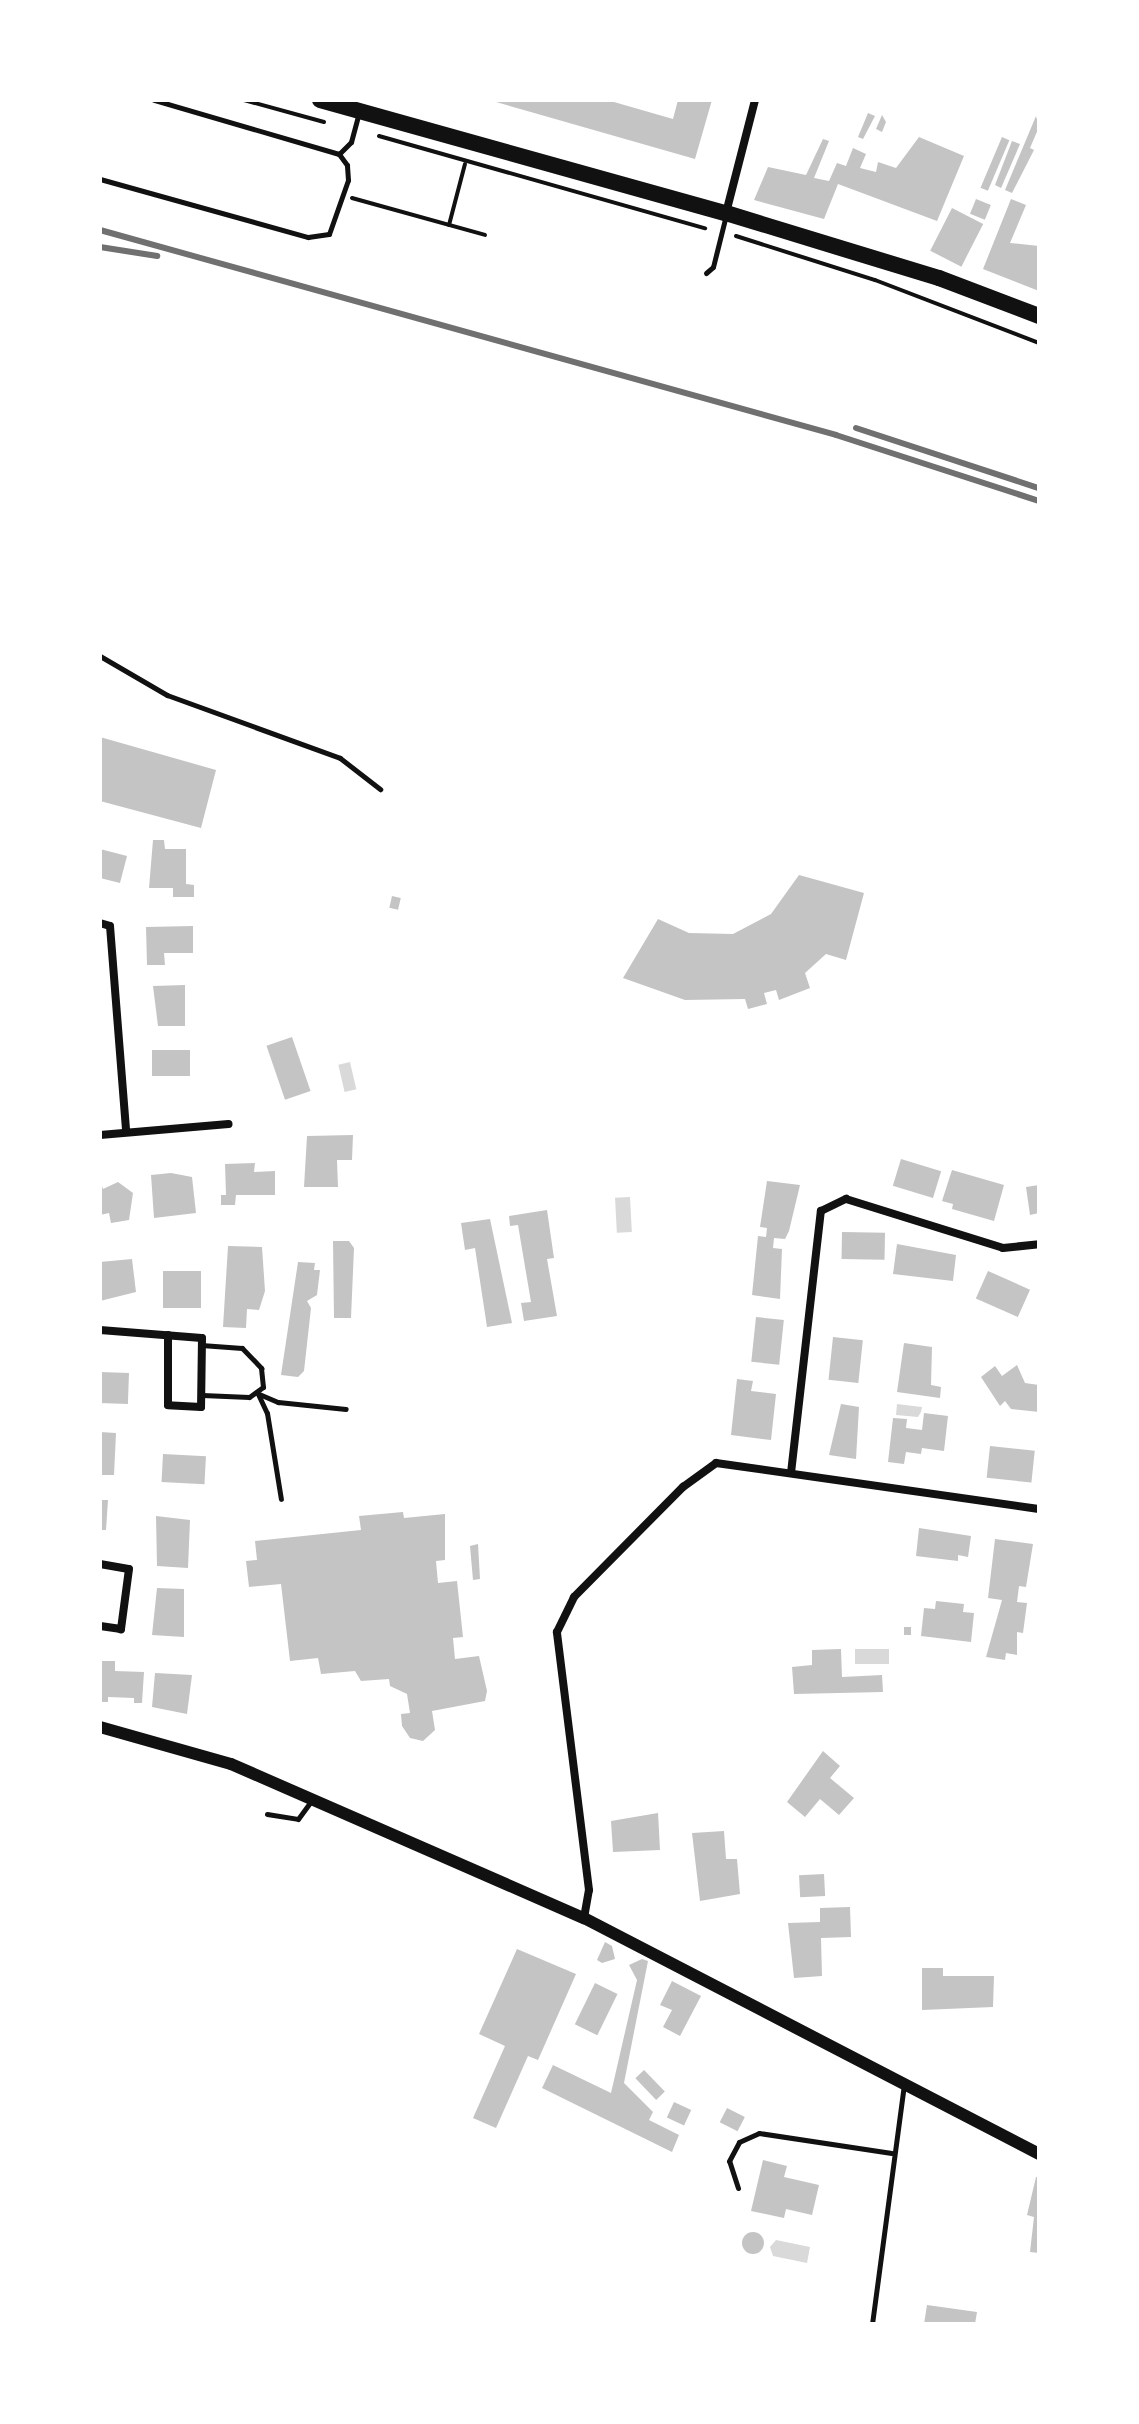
<!DOCTYPE html>
<style>
body{margin:0}
#map{position:relative;width:1139px;height:2424px;overflow:hidden;background:#fff;font-family:Arial,sans-serif}
div>[style]{position:absolute}
.water>*{inset:0;background:#d9d9d9;transform-origin:0 0}
.building>*{inset:0;background:#c4c4c4;transform-origin:0 0}
.round{border-radius:50%}
.path>*{height:4px;margin:-2px;padding:0 2px;transform-origin:2px;border-radius:2px;background:#111}
.service>*{height:5px;margin:-2.5px;padding:0 2.5px;transform-origin:2.5px;border-radius:2.5px;background:#111}
.minor>*{height:8px;margin:-4px;padding:0 4px;transform-origin:4px;border-radius:4px;background:#111}
.tertiary>*{height:12px;margin:-6px;padding:0 6px;transform-origin:6px;border-radius:6px;background:#111}
.primary>*{height:16px;margin:-8px;padding:0 8px;transform-origin:8px;border-radius:8px;background:#111}
.rail>*{height:6px;margin:-3px;padding:0 3px;transform-origin:3px;border-radius:3px;background:#707070}
span{translate:-50% -50%;white-space:nowrap;text-align:center;line-height:1.15;-webkit-text-stroke:6px #fff;paint-order:stroke}
.frame{position:absolute;inset:0;border:102px solid #fff;pointer-events:none}
</style>
<div id="map">
<div class="water">
<div style="left:350px;top:1062px;width:28px;height:12px;rotate:77deg"></div>
<div style="left:630px;top:1197px;width:35px;height:15px;rotate:87deg"></div>
<div style="clip-path:polygon(897px 1404px,922px 1407px,921px 1412px,918px 1417px,896px 1415px)"></div>
<div style="left:889px;top:1649px;width:15px;height:34px;rotate:90deg"></div>
<div style="clip-path:polygon(776px 2240px,810px 2247px,807px 2263px,773px 2256px,770px 2247px)"></div>
</div>
<div class="building">
<div style="clip-path:polygon(489px 100px,607px 100px,673px 119px,678px 100px,712px 100px,695px 159px)"></div>
<div style="clip-path:polygon(868px 113px,875px 116px,863px 139px,858px 137px)"></div>
<div style="clip-path:polygon(882px 115px,886px 122px,882px 132px,876px 129px)"></div>
<div style="clip-path:polygon(1036px 116px,1039px 127px,1030px 148px,1034px 150px,1012px 193px,1005px 190px)"></div>
<div style="clip-path:polygon(919px 137px,964px 156px,937px 221px,838px 184px,824px 219px,754px 200px,768px 167px,806px 175px,823px 139px,829px 141px,814px 178px,829px 181px,837px 163px,846px 166px,853px 148px,866px 154px,860px 168px,876px 172px,878px 162px,896px 168px)"></div>
<div style="left:1002px;top:137px;width:8px;height:55px;rotate:23deg"></div>
<div style="clip-path:polygon(1012px 141px,1020px 144px,1001px 188px,995px 185px)"></div>
<div style="left:976px;top:199px;width:16px;height:16px;rotate:22deg"></div>
<div style="clip-path:polygon(1011px 199px,1026px 205px,1010px 243px,1039px 246px,1039px 291px,983px 269px)"></div>
<div style="left:952px;top:208px;width:35px;height:48px;rotate:27deg"></div>
<div style="clip-path:polygon(100px 737px,216px 770px,201px 828px,100px 801px)"></div>
<div style="clip-path:polygon(153px 840px,164px 840px,165px 849px,186px 849px,186px 884px,194px 885px,194px 897px,173px 897px,173px 888px,149px 888px)"></div>
<div style="clip-path:polygon(100px 849px,127px 856px,120px 883px,100px 878px)"></div>
<div style="clip-path:polygon(799px 875px,864px 893px,846px 960px,826px 954px,805px 973px,810px 988px,779px 1000px,776px 990px,764px 993px,767px 1004px,748px 1009px,745px 999px,685px 1000px,623px 978px,658px 919px,689px 933px,733px 934px,771px 914px)"></div>
<div style="left:392px;top:896px;width:9px;height:12px;rotate:13deg"></div>
<div style="clip-path:polygon(193px 926px,193px 953px,164px 953px,165px 965px,147px 965px,146px 927px)"></div>
<div style="clip-path:polygon(185px 985px,185px 1026px,158px 1026px,153px 986px)"></div>
<div style="left:292px;top:1037px;width:57px;height:27px;rotate:71deg"></div>
<div style="left:190px;top:1050px;width:26px;height:38px;rotate:90deg"></div>
<div style="clip-path:polygon(353px 1135px,352px 1160px,337px 1160px,338px 1187px,304px 1187px,307px 1136px)"></div>
<div style="left:901px;top:1159px;width:42px;height:28px;rotate:17deg"></div>
<div style="clip-path:polygon(255px 1163px,254px 1172px,275px 1171px,275px 1195px,236px 1195px,235px 1205px,221px 1205px,221px 1195px,226px 1195px,225px 1164px)"></div>
<div style="clip-path:polygon(952px 1170px,1004px 1185px,994px 1221px,952px 1209px,953px 1204px,942px 1201px)"></div>
<div style="clip-path:polygon(171px 1173px,192px 1177px,196px 1213px,154px 1218px,151px 1175px)"></div>
<div style="clip-path:polygon(100px 1180px,103px 1189px,118px 1182px,133px 1193px,129px 1220px,111px 1223px,109px 1213px,100px 1215px)"></div>
<div style="clip-path:polygon(767px 1181px,800px 1185px,789px 1231px,785px 1239px,774px 1238px,773px 1248px,782px 1249px,780px 1299px,752px 1295px,758px 1236px,766px 1237px,767px 1228px,760px 1227px)"></div>
<div style="clip-path:polygon(1039px 1185px,1039px 1213px,1030px 1215px,1026px 1187px)"></div>
<div style="clip-path:polygon(547px 1210px,554px 1258px,547px 1259px,557px 1316px,524px 1321px,521px 1303px,531px 1302px,518px 1225px,510px 1226px,509px 1216px)"></div>
<div style="clip-path:polygon(490px 1219px,512px 1323px,487px 1327px,475px 1248px,465px 1250px,461px 1223px)"></div>
<div style="left:842px;top:1232px;width:43px;height:27px;rotate:1deg"></div>
<div style="clip-path:polygon(333px 1241px,349px 1241px,354px 1248px,351px 1318px,334px 1318px)"></div>
<div style="clip-path:polygon(897px 1244px,956px 1255px,953px 1281px,893px 1274px)"></div>
<div style="clip-path:polygon(228px 1246px,262px 1247px,265px 1291px,259px 1310px,247px 1309px,246px 1328px,223px 1327px)"></div>
<div style="clip-path:polygon(132px 1259px,136px 1292px,100px 1301px,100px 1262px)"></div>
<div style="clip-path:polygon(298px 1262px,315px 1263px,314px 1270px,320px 1270px,317px 1295px,307px 1301px,311px 1308px,304px 1371px,298px 1377px,281px 1375px)"></div>
<div style="left:163px;top:1271px;width:38px;height:37px"></div>
<div style="left:988px;top:1271px;width:46px;height:30px;rotate:24deg"></div>
<div style="left:756px;top:1317px;width:28px;height:45px;rotate:6deg"></div>
<div style="left:833px;top:1337px;width:30px;height:43px;rotate:6deg"></div>
<div style="clip-path:polygon(904px 1343px,932px 1347px,931px 1385px,941px 1387px,940px 1398px,897px 1392px)"></div>
<div style="clip-path:polygon(1017px 1365px,1025px 1383px,1039px 1385px,1039px 1412px,1011px 1409px,1005px 1401px,1000px 1406px,981px 1377px,995px 1366px,1002px 1376px)"></div>
<div style="left:100px;top:1372px;width:29px;height:31px;rotate:2deg"></div>
<div style="clip-path:polygon(737px 1379px,753px 1381px,751px 1391px,776px 1394px,771px 1440px,731px 1435px)"></div>
<div style="clip-path:polygon(841px 1404px,859px 1407px,856px 1459px,829px 1455px)"></div>
<div style="clip-path:polygon(924px 1413px,948px 1416px,944px 1451px,922px 1448px,921px 1454px,906px 1452px,904px 1464px,888px 1462px,893px 1418px,907px 1419px,906px 1428px,922px 1430px)"></div>
<div style="clip-path:polygon(100px 1432px,116px 1433px,114px 1475px,100px 1475px)"></div>
<div style="left:990px;top:1446px;width:45px;height:32px;rotate:6deg"></div>
<div style="left:163px;top:1454px;width:43px;height:28px;rotate:3deg"></div>
<div style="clip-path:polygon(100px 1500px,108px 1500px,106px 1530px,100px 1530px)"></div>
<div style="clip-path:polygon(403px 1512px,404px 1518px,445px 1514px,445px 1560px,436px 1561px,438px 1583px,457px 1581px,463px 1637px,453px 1638px,455px 1659px,479px 1656px,487px 1691px,485px 1701px,432px 1711px,435px 1730px,423px 1741px,410px 1738px,402px 1726px,401px 1714px,410px 1713px,407px 1694px,390px 1686px,389px 1679px,361px 1681px,355px 1671px,321px 1674px,318px 1658px,290px 1661px,281px 1584px,249px 1587px,246px 1561px,257px 1560px,255px 1541px,361px 1530px,359px 1516px)"></div>
<div style="clip-path:polygon(156px 1516px,190px 1520px,188px 1568px,157px 1566px)"></div>
<div style="clip-path:polygon(919px 1528px,971px 1536px,968px 1557px,958px 1555px,958px 1561px,916px 1556px)"></div>
<div style="clip-path:polygon(995px 1539px,1033px 1544px,1026px 1587px,1019px 1586px,1017px 1602px,1027px 1603px,1023px 1633px,1017px 1632px,1017px 1655px,1006px 1653px,1005px 1660px,986px 1657px,1002px 1600px,988px 1598px)"></div>
<div style="clip-path:polygon(478px 1544px,480px 1579px,473px 1580px,470px 1546px)"></div>
<div style="clip-path:polygon(157px 1588px,184px 1589px,184px 1637px,152px 1635px)"></div>
<div style="clip-path:polygon(936px 1601px,964px 1604px,963px 1612px,974px 1613px,971px 1642px,921px 1636px,924px 1608px,935px 1609px)"></div>
<div style="left:904px;top:1627px;width:7px;height:8px"></div>
<div style="clip-path:polygon(841px 1649px,842px 1677px,882px 1675px,883px 1692px,794px 1694px,792px 1667px,812px 1665px,812px 1650px)"></div>
<div style="clip-path:polygon(100px 1661px,115px 1661px,115px 1671px,144px 1672px,142px 1703px,134px 1703px,134px 1698px,108px 1697px,108px 1702px,100px 1702px)"></div>
<div style="clip-path:polygon(155px 1673px,192px 1675px,187px 1714px,152px 1707px)"></div>
<div style="clip-path:polygon(823px 1751px,840px 1766px,830px 1778px,854px 1798px,839px 1815px,820px 1799px,805px 1817px,787px 1802px)"></div>
<div style="clip-path:polygon(658px 1813px,660px 1850px,613px 1852px,611px 1821px)"></div>
<div style="clip-path:polygon(724px 1831px,726px 1859px,737px 1859px,740px 1894px,700px 1901px,692px 1833px)"></div>
<div style="left:824px;top:1874px;width:22px;height:25px;rotate:87deg"></div>
<div style="clip-path:polygon(850px 1907px,851px 1937px,821px 1938px,822px 1976px,794px 1978px,788px 1923px,820px 1922px,820px 1908px)"></div>
<div style="clip-path:polygon(605px 1942px,612px 1946px,615px 1959px,602px 1963px,597px 1960px)"></div>
<div style="clip-path:polygon(517px 1949px,576px 1974px,538px 2060px,528px 2056px,496px 2128px,473px 2118px,505px 2046px,479px 2034px)"></div>
<div style="clip-path:polygon(642px 1959px,648px 1961px,624px 2083px,653px 2112px,649px 2120px,679px 2135px,672px 2152px,542px 2088px,553px 2065px,611px 2093px,637px 1980px,629px 1965px)"></div>
<div style="clip-path:polygon(922px 1968px,943px 1968px,943px 1976px,994px 1976px,993px 2007px,922px 2010px)"></div>
<div style="clip-path:polygon(672px 1981px,701px 1996px,680px 2036px,663px 2027px,672px 2010px,660px 2005px)"></div>
<div style="left:595px;top:1983px;width:25px;height:46px;rotate:26deg"></div>
<div style="left:644px;top:2070px;width:30px;height:12px;rotate:46deg"></div>
<div style="left:674px;top:2102px;width:19px;height:17px;rotate:25deg"></div>
<div style="left:727px;top:2108px;width:20px;height:16px;rotate:27deg"></div>
<div style="clip-path:polygon(763px 2160px,787px 2166px,784px 2177px,819px 2185px,812px 2215px,786px 2209px,784px 2218px,751px 2211px)"></div>
<div style="clip-path:polygon(1036px 2177px,1039px 2177px,1039px 2253px,1030px 2252px,1034px 2217px,1027px 2215px)"></div>
<div class="round" style="left:742px;top:2232px;width:22px;height:22px"></div>
<div style="clip-path:polygon(927px 2305px,977px 2312px,975px 2324px,924px 2324px)"></div>
</div>
<div class="path">
<div style="left:244px;top:100px;width:83px;rotate:15.4deg"></div>
<div style="left:379px;top:136px;width:339px;rotate:15.8deg"></div>
<div style="left:352px;top:198px;width:138px;rotate:15.5deg"></div>
<div style="left:449px;top:225px;width:63px;rotate:-75.3deg"></div>
<div style="left:736px;top:236px;width:146px;rotate:17.6deg"></div>
<div style="left:875px;top:280px;width:176px;rotate:21deg"></div>
</div>
<div class="service">
<div style="left:339px;top:154px;width:17px;rotate:-45deg"></div>
<div style="left:351px;top:142px;width:30px;rotate:-75deg"></div>
<div style="left:100px;top:179px;width:216px;rotate:15.6deg"></div>
<div style="left:308px;top:237px;width:21px;rotate:-8deg"></div>
<div style="left:329px;top:234px;width:57px;rotate:-70.6deg"></div>
<div style="left:348px;top:180px;width:15px;rotate:-94deg"></div>
<div style="left:347px;top:165px;width:14px;rotate:-126deg"></div>
<div style="left:339px;top:154px;width:193px;rotate:-163.7deg"></div>
<div style="left:706px;top:273px;width:9px;rotate:-41deg"></div>
<div style="left:713px;top:267px;width:54px;rotate:-76deg"></div>
<div style="left:100px;top:656px;width:78px;rotate:30.2deg"></div>
<div style="left:167px;top:695px;width:184px;rotate:20deg"></div>
<div style="left:340px;top:758px;width:51px;rotate:37.8deg"></div>
<div style="left:201px;top:1345px;width:41px;rotate:4.2deg"></div>
<div style="left:242px;top:1348px;width:28px;rotate:46deg"></div>
<div style="left:261px;top:1368px;width:19px;rotate:84deg"></div>
<div style="left:263px;top:1387px;width:17px;rotate:144deg"></div>
<div style="left:249px;top:1397px;width:47px;rotate:-177.6deg"></div>
<div style="left:258px;top:1394px;width:21px;rotate:65deg"></div>
<div style="left:267px;top:1413px;width:87px;rotate:80.8deg"></div>
<div style="left:259px;top:1394px;width:21px;rotate:23deg"></div>
<div style="left:278px;top:1402px;width:68px;rotate:5.9deg"></div>
<div style="left:267px;top:1814px;width:31px;rotate:9deg"></div>
<div style="left:298px;top:1819px;width:22px;rotate:-54deg"></div>
<div style="left:738px;top:2188px;width:28px;rotate:-108deg"></div>
<div style="left:729px;top:2161px;width:21px;rotate:-62deg"></div>
<div style="left:739px;top:2142px;width:22px;rotate:-24deg"></div>
<div style="left:759px;top:2133px;width:134px;rotate:8.6deg"></div>
<div style="left:872px;top:2324px;width:243px;rotate:-82.4deg"></div>
</div>
<div class="minor">
<div style="left:726px;top:213px;width:117px;rotate:-75.6deg"></div>
<div style="left:100px;top:923px;width:10px;rotate:17deg"></div>
<div style="left:110px;top:926px;width:206px;rotate:85.5deg"></div>
<div style="left:100px;top:1135px;width:129px;rotate:-4.9deg"></div>
<div style="left:100px;top:1330px;width:102px;rotate:4.5deg"></div>
<div style="left:202px;top:1338px;width:69px;rotate:90.8deg"></div>
<div style="left:201px;top:1407px;width:33px;rotate:-177deg"></div>
<div style="left:168px;top:1405px;width:70px;rotate:-90deg"></div>
<div style="left:791px;top:1473px;width:264px;rotate:-83.5deg"></div>
<div style="left:821px;top:1211px;width:28px;rotate:-26deg"></div>
<div style="left:846px;top:1199px;width:164px;rotate:17.3deg"></div>
<div style="left:1003px;top:1248px;width:36px;rotate:-6deg"></div>
<div style="left:100px;top:1564px;width:29px;rotate:10deg"></div>
<div style="left:129px;top:1569px;width:61px;rotate:97.6deg"></div>
<div style="left:121px;top:1629px;width:21px;rotate:-172deg"></div>
<div style="left:584px;top:1918px;width:28px;rotate:-80deg"></div>
<div style="left:589px;top:1890px;width:260px;rotate:-97.1deg"></div>
<div style="left:557px;top:1632px;width:39px;rotate:-64deg"></div>
<div style="left:574px;top:1597px;width:155px;rotate:-45.3deg"></div>
<div style="left:683px;top:1487px;width:41px;rotate:-36deg"></div>
<div style="left:716px;top:1463px;width:326px;rotate:8.1deg"></div>
</div>
<div class="tertiary">
<div style="left:100px;top:1727px;width:136px;rotate:15.8deg"></div>
<div style="left:231px;top:1764px;width:385px;rotate:23.6deg"></div>
<div style="left:584px;top:1918px;width:513px;rotate:27.41deg"></div>
</div>
<div class="primary">
<div style="left:320px;top:100px;width:421px;rotate:15.6deg"></div>
<div style="left:726px;top:213px;width:223px;rotate:17deg"></div>
<div style="left:939px;top:278px;width:107px;rotate:20.8deg"></div>
</div>
<div class="rail">
<div style="left:100px;top:230px;width:764px;rotate:15.56deg"></div>
<div style="left:836px;top:435px;width:213px;rotate:18deg"></div>
<div style="left:100px;top:247px;width:58px;rotate:9deg"></div>
<div style="left:856px;top:428px;width:193px;rotate:18.2deg"></div>
</div>
<div class="frame"></div>
</div>
